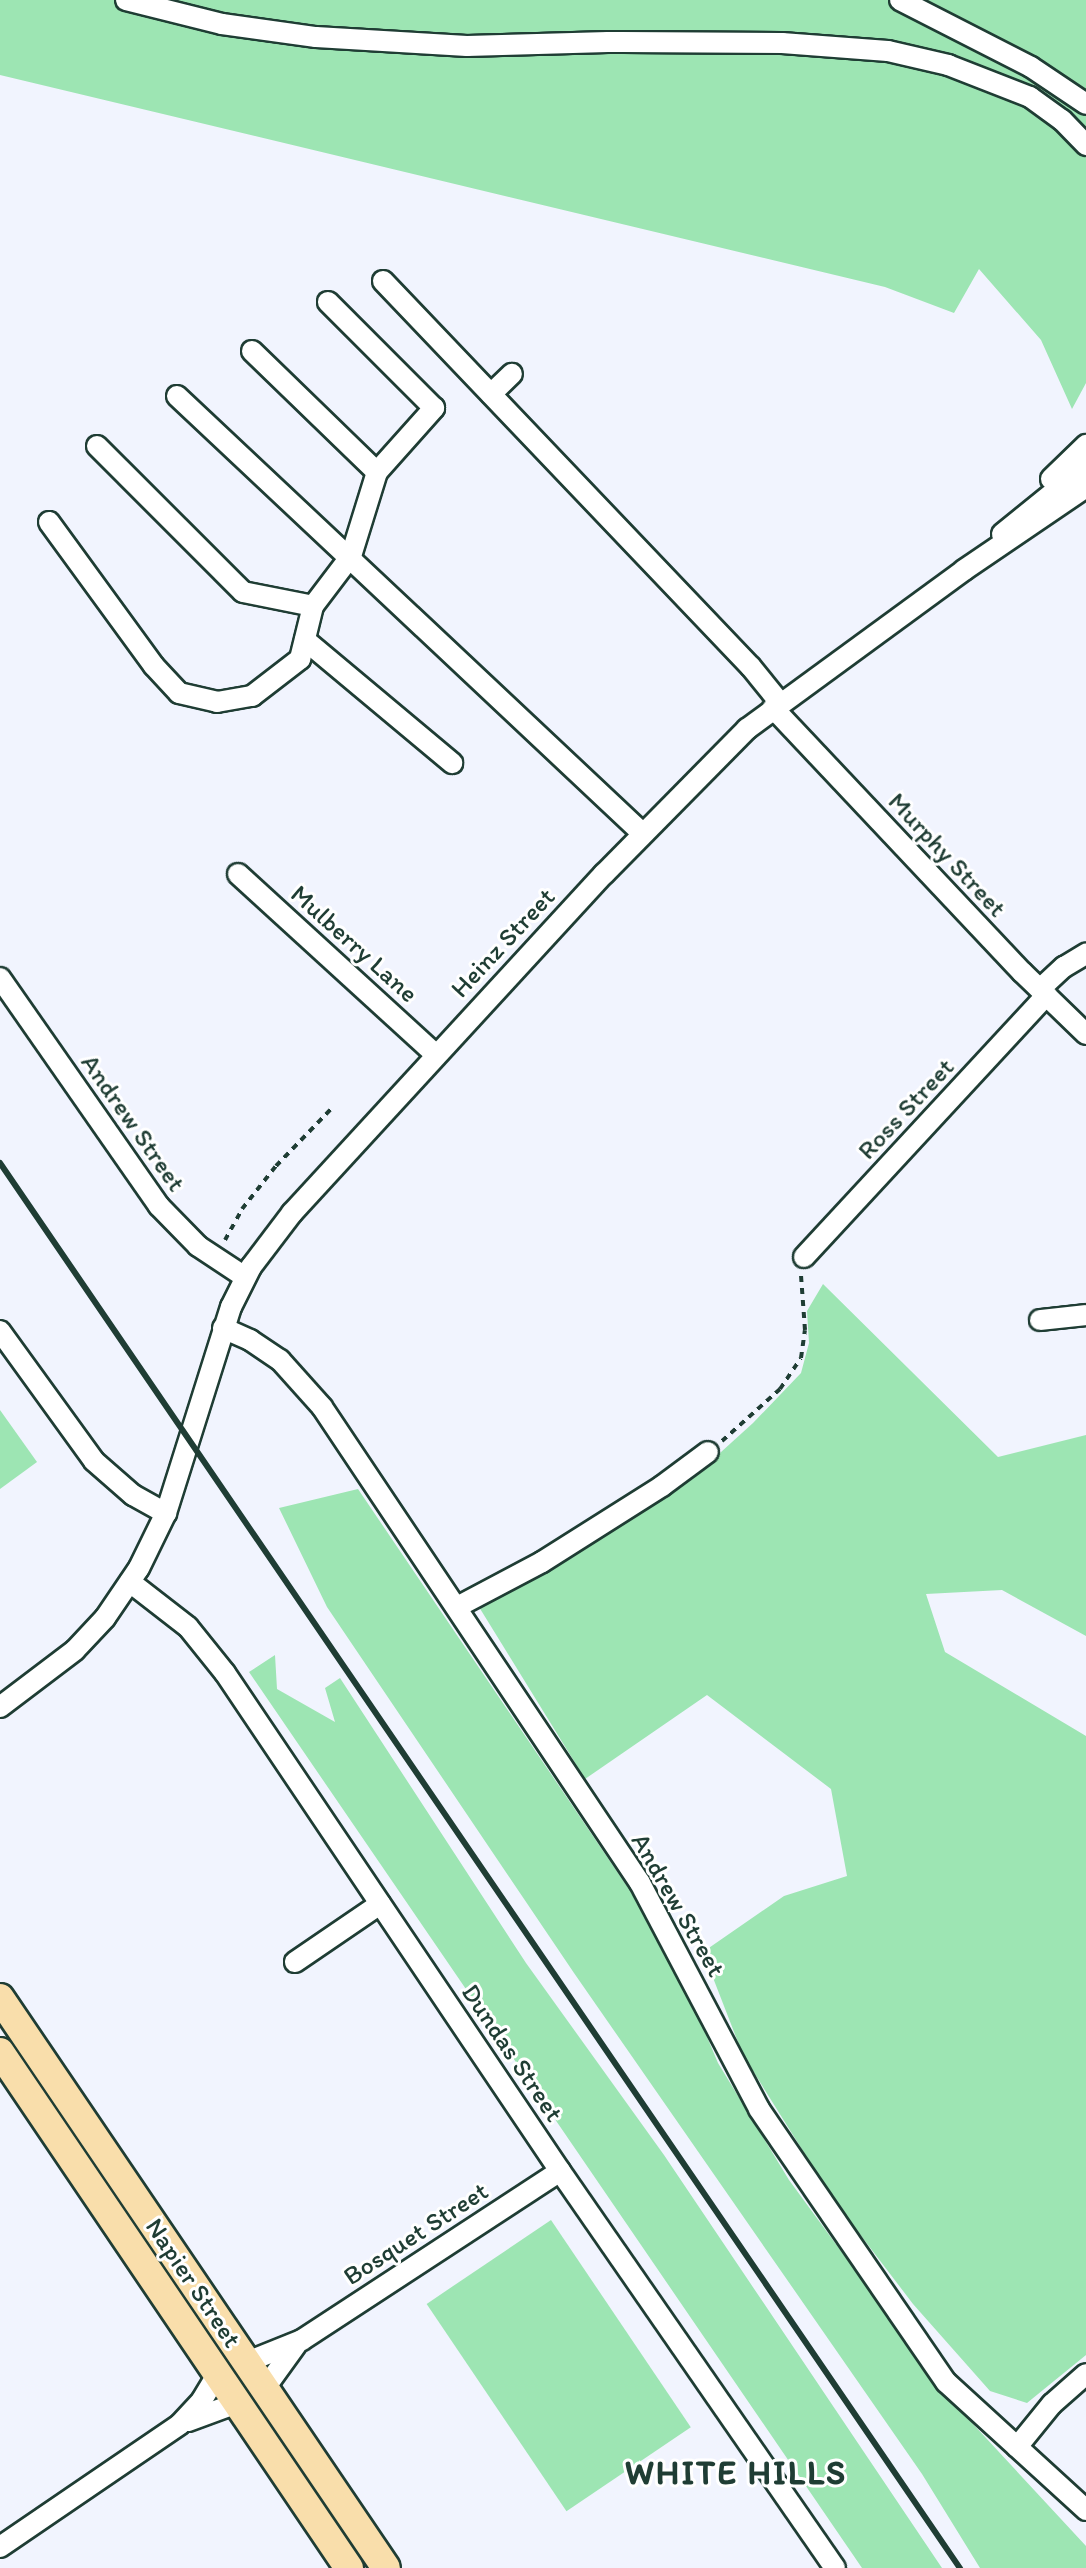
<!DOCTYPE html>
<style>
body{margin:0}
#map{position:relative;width:1086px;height:2568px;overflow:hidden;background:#f1f4fe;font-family:Itim,sans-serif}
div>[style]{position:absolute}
.green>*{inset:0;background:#9de5b3;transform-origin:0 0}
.path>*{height:4px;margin-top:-2px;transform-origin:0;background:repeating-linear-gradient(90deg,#1f3d34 0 6px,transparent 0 12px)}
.roads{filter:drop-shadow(2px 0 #1f3d34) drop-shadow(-2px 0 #1f3d34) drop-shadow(0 2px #1f3d34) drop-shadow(0 -2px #1f3d34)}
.minor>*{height:20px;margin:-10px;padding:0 10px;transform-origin:10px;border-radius:10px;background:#fff}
.highway>*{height:28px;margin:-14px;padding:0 14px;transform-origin:14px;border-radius:14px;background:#f9deab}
.rail>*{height:6px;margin:-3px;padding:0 3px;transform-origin:3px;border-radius:3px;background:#1f3d34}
span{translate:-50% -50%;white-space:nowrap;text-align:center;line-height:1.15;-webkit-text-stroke:6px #fff;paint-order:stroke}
.street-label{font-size:26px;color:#1f3d34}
.district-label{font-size:34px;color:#1f3d34;font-weight:700;letter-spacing:2px}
</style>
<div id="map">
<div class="green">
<div style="clip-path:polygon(0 0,1086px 0,1086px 383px,1072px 409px,1041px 340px,979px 269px,954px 313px,885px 287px,0 75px)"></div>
<div style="clip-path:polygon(823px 1284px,998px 1457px,1086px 1435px,1086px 1636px,1002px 1590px,926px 1594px,945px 1652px,1086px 1736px,1086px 2355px,1027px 2403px,990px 2391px,913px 2304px,833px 2199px,743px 2055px,703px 1952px,784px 1896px,847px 1876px,831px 1789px,707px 1695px,585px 1779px,479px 1607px,699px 1472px,753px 1423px,801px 1373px,809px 1343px,807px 1311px)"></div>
<div style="clip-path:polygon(0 1410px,37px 1462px,0 1489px)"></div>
<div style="clip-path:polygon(358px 1489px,639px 1904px,694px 2006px,718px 2063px,789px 2180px,947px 2396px,1086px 2546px,1086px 2568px,980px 2568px,922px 2474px,574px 1973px,327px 1607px,279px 1508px)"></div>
<div style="clip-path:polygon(275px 1655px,277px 1689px,335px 1722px,325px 1688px,340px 1678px,526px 1963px,664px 2155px,942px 2568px,862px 2568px,249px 1672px)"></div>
<div style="left:551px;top:2220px;width:250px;height:150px;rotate:56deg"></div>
</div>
<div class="path">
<div style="left:225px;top:1240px;width:35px;rotate:-61deg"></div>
<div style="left:242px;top:1209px;width:55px;rotate:-51.7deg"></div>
<div style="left:276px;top:1166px;width:79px;rotate:-46deg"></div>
<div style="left:722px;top:1441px;width:78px;rotate:-41.9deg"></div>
<div style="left:780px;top:1389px;width:37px;rotate:-56deg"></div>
<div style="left:801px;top:1358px;width:28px;rotate:-82deg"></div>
<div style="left:805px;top:1330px;width:55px;rotate:-94.2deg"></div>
</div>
<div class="roads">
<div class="minor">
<div style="left:126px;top:0;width:99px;rotate:14deg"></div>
<div style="left:222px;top:24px;width:95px;rotate:7.9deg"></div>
<div style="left:316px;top:37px;width:151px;rotate:3.4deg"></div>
<div style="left:467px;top:46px;width:141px;rotate:-1.6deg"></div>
<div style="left:608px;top:42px;width:174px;rotate:0.3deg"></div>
<div style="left:782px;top:43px;width:106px;rotate:4.3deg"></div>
<div style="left:888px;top:51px;width:62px;rotate:13.1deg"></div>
<div style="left:948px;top:65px;width:88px;rotate:21.3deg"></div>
<div style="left:1030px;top:97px;width:39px;rotate:36deg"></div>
<div style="left:1062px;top:120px;width:35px;rotate:46deg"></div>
<div style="left:900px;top:0;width:147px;rotate:27.1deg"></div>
<div style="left:1031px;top:67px;width:66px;rotate:33.9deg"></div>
<div style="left:383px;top:281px;width:533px;rotate:46.37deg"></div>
<div style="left:751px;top:667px;width:46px;rotate:51.1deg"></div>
<div style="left:252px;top:351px;width:174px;rotate:44.1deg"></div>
<div style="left:491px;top:394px;width:29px;rotate:-44deg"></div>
<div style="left:177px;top:396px;width:638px;rotate:43.22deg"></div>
<div style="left:97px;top:446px;width:206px;rotate:45deg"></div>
<div style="left:243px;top:592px;width:71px;rotate:11.3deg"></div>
<div style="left:1051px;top:479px;width:49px;rotate:-44.2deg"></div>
<div style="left:49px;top:522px;width:178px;rotate:53.9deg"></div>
<div style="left:154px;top:666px;width:37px;rotate:47deg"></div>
<div style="left:179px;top:693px;width:39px;rotate:13deg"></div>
<div style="left:217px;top:702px;width:36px;rotate:-10deg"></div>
<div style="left:252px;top:696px;width:61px;rotate:-37.6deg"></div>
<div style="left:300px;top:659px;width:55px;rotate:-76.2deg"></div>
<div style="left:313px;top:606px;width:63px;rotate:-52.8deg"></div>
<div style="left:351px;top:556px;width:88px;rotate:-72.8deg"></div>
<div style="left:377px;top:472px;width:86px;rotate:-48.3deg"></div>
<div style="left:434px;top:408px;width:150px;rotate:-135deg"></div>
<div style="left:1002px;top:534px;width:108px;rotate:-39deg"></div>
<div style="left:305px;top:640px;width:192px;rotate:39.9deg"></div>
<div style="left:773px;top:708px;width:363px;rotate:46.7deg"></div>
<div style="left:1022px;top:972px;width:89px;rotate:44.1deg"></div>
<div style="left:238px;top:874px;width:267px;rotate:42.4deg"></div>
<div style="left:0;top:978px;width:278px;rotate:55.1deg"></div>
<div style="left:159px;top:1206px;width:56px;rotate:45.7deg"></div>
<div style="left:198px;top:1246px;width:56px;rotate:33.4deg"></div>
<div style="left:1040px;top:989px;width:33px;rotate:-43deg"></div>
<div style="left:1064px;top:967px;width:26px;rotate:-31deg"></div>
<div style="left:804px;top:1257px;width:357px;rotate:-47.2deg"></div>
<div style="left:1040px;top:1320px;width:46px;rotate:-6.2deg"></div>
<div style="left:223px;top:1328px;width:30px;rotate:24deg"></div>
<div style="left:250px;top:1340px;width:36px;rotate:34deg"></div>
<div style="left:280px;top:1360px;width:63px;rotate:48.2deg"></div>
<div style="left:322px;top:1407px;width:572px;rotate:56.25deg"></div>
<div style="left:640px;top:1883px;width:255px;rotate:62.2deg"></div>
<div style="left:759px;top:2109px;width:331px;rotate:55.6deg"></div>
<div style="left:946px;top:2382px;width:190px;rotate:42.4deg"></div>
<div style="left:0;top:1331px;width:160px;rotate:54.1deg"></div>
<div style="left:94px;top:1461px;width:52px;rotate:41.1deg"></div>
<div style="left:133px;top:1495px;width:38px;rotate:29deg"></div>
<div style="left:130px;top:1582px;width:73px;rotate:37.8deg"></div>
<div style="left:188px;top:1627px;width:59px;rotate:51.2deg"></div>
<div style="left:225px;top:1673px;width:600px;rotate:56.07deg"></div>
<div style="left:560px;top:2171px;width:483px;rotate:55.3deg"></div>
<div style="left:457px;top:1607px;width:96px;rotate:-27.9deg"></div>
<div style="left:542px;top:1562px;width:142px;rotate:-32.3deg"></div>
<div style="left:662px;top:1486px;width:57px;rotate:-36.5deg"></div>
<div style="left:0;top:1707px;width:94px;rotate:-37.2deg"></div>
<div style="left:75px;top:1650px;width:44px;rotate:-46.8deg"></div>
<div style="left:105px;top:1618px;width:60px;rotate:-55.8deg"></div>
<div style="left:139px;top:1568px;width:61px;rotate:-63.9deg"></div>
<div style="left:166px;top:1513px;width:216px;rotate:-72.5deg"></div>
<div style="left:231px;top:1307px;width:45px;rotate:-63.4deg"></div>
<div style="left:251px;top:1267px;width:68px;rotate:-52.8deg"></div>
<div style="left:292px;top:1213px;width:461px;rotate:-47.4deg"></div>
<div style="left:604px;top:874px;width:204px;rotate:-45.4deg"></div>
<div style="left:747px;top:729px;width:269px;rotate:-36.2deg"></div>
<div style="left:964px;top:570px;width:148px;rotate:-34.2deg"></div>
<div style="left:295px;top:1962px;width:103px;rotate:-34.3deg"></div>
<div style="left:247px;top:2362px;width:59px;rotate:-21.8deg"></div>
<div style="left:302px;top:2340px;width:308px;rotate:-33.2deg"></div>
<div style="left:265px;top:2388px;width:53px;rotate:-54.2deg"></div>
<div style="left:188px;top:2421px;width:52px;rotate:-20.2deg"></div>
<div style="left:1017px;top:2447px;width:55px;rotate:-50.9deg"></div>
<div style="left:1052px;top:2404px;width:45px;rotate:-41.4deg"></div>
<div style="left:0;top:2547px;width:218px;rotate:-34.3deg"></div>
<div style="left:180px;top:2424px;width:33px;rotate:-47deg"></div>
<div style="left:202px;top:2400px;width:31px;rotate:-59deg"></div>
</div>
<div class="highway">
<div style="left:0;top:1998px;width:688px;rotate:55.89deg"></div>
<div style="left:0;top:2052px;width:623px;rotate:55.93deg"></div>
</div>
</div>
<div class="rail">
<div style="left:0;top:1163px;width:1702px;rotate:55.66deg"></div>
</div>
<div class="street-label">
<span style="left:947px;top:855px;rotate:47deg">Murphy Street</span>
<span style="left:503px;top:943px;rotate:-47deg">Heinz Street</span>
<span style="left:354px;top:944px;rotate:42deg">Mulberry Lane</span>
<span style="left:906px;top:1109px;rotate:-47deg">Ross Street</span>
<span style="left:133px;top:1123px;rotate:55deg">Andrew Street</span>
<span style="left:678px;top:1905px;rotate:60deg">Andrew Street</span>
<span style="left:512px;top:2053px;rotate:56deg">Dundas Street</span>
<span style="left:416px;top:2234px;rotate:-33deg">Bosquet Street</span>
<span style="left:193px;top:2283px;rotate:56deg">Napier Street</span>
</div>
<div class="district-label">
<span style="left:736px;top:2473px">WHITE HILLS</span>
</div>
</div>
